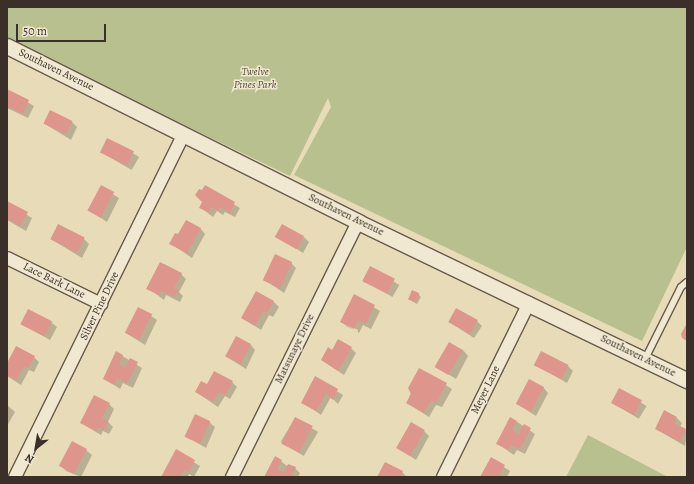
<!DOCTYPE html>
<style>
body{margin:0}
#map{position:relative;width:694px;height:484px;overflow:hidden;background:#e8dcb8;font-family:Alegreya,serif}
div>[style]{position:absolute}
.green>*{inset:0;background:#b7c08e}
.shadow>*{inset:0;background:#0003;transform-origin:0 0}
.building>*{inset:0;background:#de958b;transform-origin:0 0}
.roads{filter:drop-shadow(1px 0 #665a4d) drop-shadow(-1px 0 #665a4d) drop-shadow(0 1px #665a4d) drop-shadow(0 -1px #665a4d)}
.service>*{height:6px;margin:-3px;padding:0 3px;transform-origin:3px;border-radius:3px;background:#f0e8d1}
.minor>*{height:12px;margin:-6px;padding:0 6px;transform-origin:6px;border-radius:6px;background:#f0e8d1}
.tertiary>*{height:15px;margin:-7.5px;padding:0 7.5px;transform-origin:7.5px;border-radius:7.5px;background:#f0e8d1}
span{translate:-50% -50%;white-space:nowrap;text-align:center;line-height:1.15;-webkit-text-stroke:3px #f0e8d1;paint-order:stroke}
.street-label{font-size:11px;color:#3b2f29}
.park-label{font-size:11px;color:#544c3d;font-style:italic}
.frame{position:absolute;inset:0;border:8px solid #3b2f29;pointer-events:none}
.north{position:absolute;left:16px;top:428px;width:40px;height:40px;-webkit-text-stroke:3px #f0e8d1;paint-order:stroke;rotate:211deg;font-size:11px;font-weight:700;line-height:16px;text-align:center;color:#3b2f29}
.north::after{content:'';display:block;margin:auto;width:14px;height:18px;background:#3b2f29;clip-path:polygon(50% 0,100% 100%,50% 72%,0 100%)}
.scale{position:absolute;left:16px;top:24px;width:90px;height:18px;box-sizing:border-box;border:2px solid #3b2f29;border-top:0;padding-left:5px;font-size:12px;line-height:14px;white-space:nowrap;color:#3b2f29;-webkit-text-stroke:3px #f0e8d1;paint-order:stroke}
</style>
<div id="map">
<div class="green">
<div style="clip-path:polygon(7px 7px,687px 7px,687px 247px,642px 341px,294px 175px,331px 107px,328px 98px,290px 176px,7px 40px)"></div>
<div style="clip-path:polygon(588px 435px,666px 476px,665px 477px,566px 477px)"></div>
</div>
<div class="shadow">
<div style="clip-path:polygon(7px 90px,34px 106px,28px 118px,7px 108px)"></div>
<div style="clip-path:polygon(72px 122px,77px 127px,71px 140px,45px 124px)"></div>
<div style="left:108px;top:139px;width:36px;height:15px;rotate:30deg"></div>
<div style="clip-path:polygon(101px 187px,119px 198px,107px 222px,89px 210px)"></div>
<div style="clip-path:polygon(205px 187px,240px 208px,235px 217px,225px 212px,223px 215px,217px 211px,213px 217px,201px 208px)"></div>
<div style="clip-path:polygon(7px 202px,32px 218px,26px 231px,7px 220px)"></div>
<div style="clip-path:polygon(200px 228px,205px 234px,192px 258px,170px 243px,179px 236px)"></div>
<div style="clip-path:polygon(303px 236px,309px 242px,303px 253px,277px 237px)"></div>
<div style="clip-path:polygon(51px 239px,84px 239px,89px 244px,82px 258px)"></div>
<div style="clip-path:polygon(291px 263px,296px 268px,284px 293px,263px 279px)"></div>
<div style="left:370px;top:268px;width:34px;height:14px;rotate:30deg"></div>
<div style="clip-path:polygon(181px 274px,186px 279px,179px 292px,183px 296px,180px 302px,166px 295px,164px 300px,148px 288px)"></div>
<div style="clip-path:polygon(418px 294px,421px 297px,417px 304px,408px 299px)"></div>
<div style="clip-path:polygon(evenodd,355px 296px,380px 311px,371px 329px,363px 325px,359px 333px,341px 322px,355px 296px,346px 324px,358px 330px,358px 332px,346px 326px,346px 324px)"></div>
<div style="clip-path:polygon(273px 301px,279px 307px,273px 317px,269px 315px,261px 330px,242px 318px)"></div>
<div style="clip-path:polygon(139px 308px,157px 320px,145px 345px,126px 333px)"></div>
<div style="clip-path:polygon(477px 321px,482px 326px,474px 338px,449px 322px)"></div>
<div style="clip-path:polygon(51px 322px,57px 327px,50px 340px,22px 324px)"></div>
<div style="clip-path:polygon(250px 344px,255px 350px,246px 369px,227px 357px)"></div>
<div style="clip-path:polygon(351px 348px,356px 353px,344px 375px,322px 360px)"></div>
<div style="clip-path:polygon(463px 350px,468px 356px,456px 379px,437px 367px)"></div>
<div style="clip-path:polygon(116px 352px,142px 368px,133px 388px,123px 383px,120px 389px,104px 378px)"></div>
<div style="clip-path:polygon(34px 357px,39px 362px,34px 372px,29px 370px,21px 385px,7px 376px,7px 365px)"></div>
<div style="clip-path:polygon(536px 365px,568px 366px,573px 371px,567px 383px)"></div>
<div style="clip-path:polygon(420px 369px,452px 389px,442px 407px,436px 405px,429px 417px,407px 403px)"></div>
<div style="clip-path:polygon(316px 378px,343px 395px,338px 404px,331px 397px,321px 415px,302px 402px)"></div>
<div style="clip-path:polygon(232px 382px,237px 387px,230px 399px,225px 396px,218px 407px,196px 392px,207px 385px)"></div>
<div style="clip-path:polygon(543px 387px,548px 393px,536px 416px,517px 404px)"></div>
<div style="left:620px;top:390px;width:31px;height:15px;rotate:31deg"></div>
<div style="clip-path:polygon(109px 404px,114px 409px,108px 422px,113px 427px,109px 434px,103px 431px,101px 435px,81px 423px)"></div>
<div style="clip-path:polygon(7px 405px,15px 412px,7px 426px)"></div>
<div style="left:295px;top:418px;width:27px;height:28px;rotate:31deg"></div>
<div style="clip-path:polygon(677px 418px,682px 423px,680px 427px,687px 431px,685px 446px,656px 429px)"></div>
<div style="clip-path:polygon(516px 421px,535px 434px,525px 454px,517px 450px,514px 455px,498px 444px)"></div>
<div style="clip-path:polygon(209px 422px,215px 427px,206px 448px,187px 437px)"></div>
<div style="clip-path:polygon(424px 431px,429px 436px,416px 460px,398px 448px)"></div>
<div style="clip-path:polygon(86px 450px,92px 455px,81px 477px,66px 471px,61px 466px)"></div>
<div style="clip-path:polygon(176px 451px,200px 466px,194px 477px,189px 474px,188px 477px,163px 477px)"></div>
<div style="clip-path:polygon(491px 459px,510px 471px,507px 477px,481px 477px)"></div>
<div style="clip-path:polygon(281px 461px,288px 467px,295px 468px,300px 473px,298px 477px,265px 477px)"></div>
<div style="clip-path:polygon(402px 472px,407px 477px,378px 477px)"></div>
</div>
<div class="building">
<div style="clip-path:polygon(7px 89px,29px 100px,23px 114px,7px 106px)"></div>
<div style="left:50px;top:110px;width:25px;height:15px;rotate:26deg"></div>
<div style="left:107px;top:138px;width:30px;height:16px;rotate:26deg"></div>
<div style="left:101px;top:185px;width:15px;height:29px;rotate:28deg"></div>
<div style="clip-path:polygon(205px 185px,235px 202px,230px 213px,220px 207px,218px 211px,211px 207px,208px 212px,199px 208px,202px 202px,195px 195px,199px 189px,202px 190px)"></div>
<div style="clip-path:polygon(7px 201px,28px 212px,20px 226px,7px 219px)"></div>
<div style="clip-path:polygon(186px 220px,201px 228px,187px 253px,169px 244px,175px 233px,178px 234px)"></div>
<div style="left:58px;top:224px;width:30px;height:17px;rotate:27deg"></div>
<div style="left:282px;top:224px;width:25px;height:15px;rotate:29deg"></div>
<div style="left:275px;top:254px;width:19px;height:29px;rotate:25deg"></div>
<div style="clip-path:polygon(160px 262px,182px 273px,174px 288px,179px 290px,174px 297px,161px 291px,159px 295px,146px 289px)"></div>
<div style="left:370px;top:266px;width:28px;height:17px;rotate:27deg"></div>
<div style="left:412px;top:290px;width:8px;height:10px;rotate:23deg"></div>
<div style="clip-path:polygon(256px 291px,274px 301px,267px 313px,263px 311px,255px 326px,241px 318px)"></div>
<div style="clip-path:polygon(354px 294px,375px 305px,366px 324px,358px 320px,354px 329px,340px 322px)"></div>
<div style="left:138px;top:307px;width:16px;height:29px;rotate:27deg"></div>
<div style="left:456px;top:308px;width:25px;height:16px;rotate:29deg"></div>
<div style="left:28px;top:309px;width:27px;height:17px;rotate:27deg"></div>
<div style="clip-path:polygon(687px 323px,687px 341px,682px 338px,681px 334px)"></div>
<div style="left:236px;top:336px;width:17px;height:23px;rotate:28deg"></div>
<div style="clip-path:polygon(338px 339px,352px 347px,338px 371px,321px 360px,328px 347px,332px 350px)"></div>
<div style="left:449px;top:342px;width:16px;height:29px;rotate:30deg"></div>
<div style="clip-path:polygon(16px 346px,35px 356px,28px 368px,24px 366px,16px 380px,7px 375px,7px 363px)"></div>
<div style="clip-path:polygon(116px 351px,123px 355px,119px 364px,125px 368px,130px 358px,138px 362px,127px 383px,117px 378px,114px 385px,103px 379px)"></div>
<div style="left:541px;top:351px;width:31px;height:16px;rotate:27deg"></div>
<div style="clip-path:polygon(419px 368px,447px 383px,436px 403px,431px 400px,424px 413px,406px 403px,411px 394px,408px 388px)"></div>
<div style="clip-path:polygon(214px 371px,233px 381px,225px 395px,219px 392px,213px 402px,195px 392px,201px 381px,207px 384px)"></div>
<div style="clip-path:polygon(315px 376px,338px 389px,333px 400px,326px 393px,316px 411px,301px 403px)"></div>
<div style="left:529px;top:379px;width:17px;height:28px;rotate:28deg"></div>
<div style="left:619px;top:388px;width:26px;height:17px;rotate:28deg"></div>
<div style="clip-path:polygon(94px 395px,110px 403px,102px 418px,108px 421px,104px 430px,98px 427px,96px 431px,80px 423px)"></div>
<div style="clip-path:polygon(664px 410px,677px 417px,674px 423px,686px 429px,680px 442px,655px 429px)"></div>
<div style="left:195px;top:414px;width:17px;height:25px;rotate:25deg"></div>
<div style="left:295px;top:417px;width:20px;height:30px;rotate:27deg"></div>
<div style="clip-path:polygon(510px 417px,517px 421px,512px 430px,519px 434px,524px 424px,531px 428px,520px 449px,511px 445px,509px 450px,496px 444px)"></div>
<div style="left:411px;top:422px;width:16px;height:30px;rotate:30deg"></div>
<div style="left:72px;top:441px;width:17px;height:28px;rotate:28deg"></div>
<div style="clip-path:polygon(176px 449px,195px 460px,189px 472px,184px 470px,180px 477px,161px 477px)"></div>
<div style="clip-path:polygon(275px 456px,282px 460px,277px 469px,284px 472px,288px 464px,296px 467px,291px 477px,264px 477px)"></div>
<div style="clip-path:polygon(491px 457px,505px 465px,499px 477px,480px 477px)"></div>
<div style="clip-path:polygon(385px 462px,403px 471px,400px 477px,377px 477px)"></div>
</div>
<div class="roads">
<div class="service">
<div style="left:645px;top:359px;width:80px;rotate:-63.4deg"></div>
<div style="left:681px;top:287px;width:8px;rotate:-40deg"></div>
</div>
<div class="minor">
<div style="left:7px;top:258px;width:105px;rotate:26.1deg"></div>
<div style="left:15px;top:477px;width:382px;rotate:-63.8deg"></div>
<div style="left:232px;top:477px;width:284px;rotate:-63.7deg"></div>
<div style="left:443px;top:477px;width:194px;rotate:-63.7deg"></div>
</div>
<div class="tertiary">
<div style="left:7px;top:46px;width:393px;rotate:26.6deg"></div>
<div style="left:358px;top:222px;width:365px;rotate:25.7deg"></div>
</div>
</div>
<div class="street-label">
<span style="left:56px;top:70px;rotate:26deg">Southaven Avenue</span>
<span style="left:346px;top:215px;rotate:26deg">Southaven Avenue</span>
<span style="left:54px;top:281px;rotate:26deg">Lace Bark Lane</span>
<span style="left:100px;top:306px;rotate:-64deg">Silver Pine Drive</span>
<span style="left:295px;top:349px;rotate:-64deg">Matsunaye Drive</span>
<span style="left:638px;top:356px;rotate:26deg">Southaven Avenue</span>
<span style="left:486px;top:390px;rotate:-64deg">Meyer Lane</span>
</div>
<div class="park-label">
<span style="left:255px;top:79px">Twelve<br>Pines Park</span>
</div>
<div class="frame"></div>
<div class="north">N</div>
<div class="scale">50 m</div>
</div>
